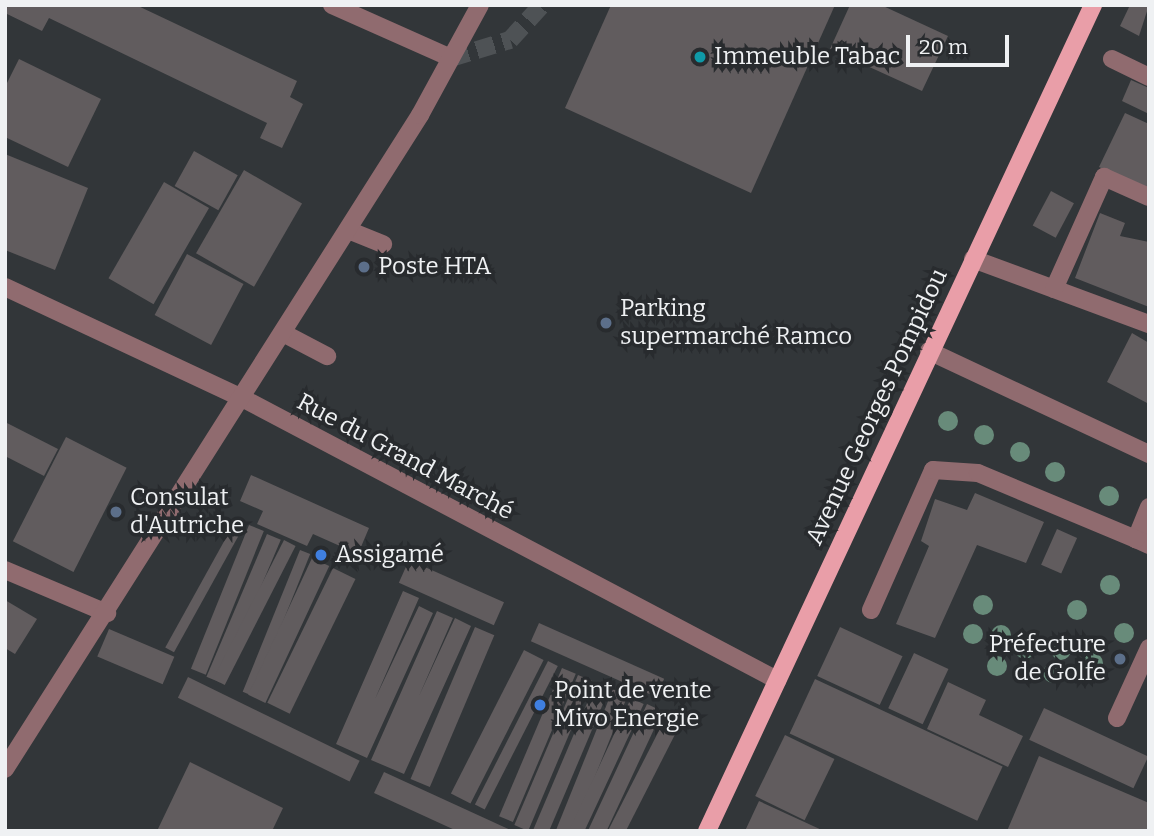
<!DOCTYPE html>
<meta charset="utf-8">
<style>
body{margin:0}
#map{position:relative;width:1154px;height:836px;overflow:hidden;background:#323639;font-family:Bitter,serif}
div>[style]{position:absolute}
.building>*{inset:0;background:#615c5e;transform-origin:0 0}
.minor-tunnel>*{height:18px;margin-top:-9px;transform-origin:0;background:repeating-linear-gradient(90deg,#4e5255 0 18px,transparent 0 27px)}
.minor>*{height:18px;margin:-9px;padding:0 9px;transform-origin:9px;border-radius:9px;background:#906b6f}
.major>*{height:18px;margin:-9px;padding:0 9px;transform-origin:9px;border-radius:9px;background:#e99ea8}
.trees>*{width:20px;height:20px;margin:-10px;border-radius:50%;background:#688b7a}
.dots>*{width:19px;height:19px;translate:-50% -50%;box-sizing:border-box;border:4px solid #282b2e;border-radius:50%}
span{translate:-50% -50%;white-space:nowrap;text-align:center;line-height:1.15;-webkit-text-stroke:7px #282b2e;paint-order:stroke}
.poi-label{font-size:24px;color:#eff1f3}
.left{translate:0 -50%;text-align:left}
.right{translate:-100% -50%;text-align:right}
.street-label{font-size:24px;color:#eff1f3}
.frame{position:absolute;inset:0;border:7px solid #eff1f3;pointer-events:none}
.scale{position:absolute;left:906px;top:35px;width:103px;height:32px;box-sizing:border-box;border:4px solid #eff1f3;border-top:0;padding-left:9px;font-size:21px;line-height:24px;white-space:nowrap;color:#eff1f3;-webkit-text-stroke:5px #282b2e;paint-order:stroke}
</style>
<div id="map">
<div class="building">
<div style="clip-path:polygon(8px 5px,136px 5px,297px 81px,290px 97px,303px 104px,282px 148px,260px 138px,267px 123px,49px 18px,42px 31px,5px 13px)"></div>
<div style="clip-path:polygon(611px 5px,835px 5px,751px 193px,565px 108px)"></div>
<div style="clip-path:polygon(850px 5px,881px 5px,948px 36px,922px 91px,830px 49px)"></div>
<div style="clip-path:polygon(1130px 5px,1149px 5px,1139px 36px,1120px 26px)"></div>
<div style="clip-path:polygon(19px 59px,101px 99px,68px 167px,5px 137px,5px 87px)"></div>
<div style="clip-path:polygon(1131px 80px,1149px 88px,1149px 114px,1122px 101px)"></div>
<div style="clip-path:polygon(1125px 113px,1149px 124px,1149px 191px,1099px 167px)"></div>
<div style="left:194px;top:151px;width:50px;height:40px;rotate:29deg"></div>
<div style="clip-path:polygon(5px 154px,88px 188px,55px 270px,5px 250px)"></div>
<div style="left:244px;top:170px;width:67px;height:96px;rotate:30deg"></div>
<div style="left:164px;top:182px;width:52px;height:111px;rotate:30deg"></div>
<div style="left:1051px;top:191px;width:26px;height:39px;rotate:28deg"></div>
<div style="clip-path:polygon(1100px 213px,1125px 223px,1120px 236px,1149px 242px,1149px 307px,1075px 278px)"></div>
<div style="left:187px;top:254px;width:64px;height:69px;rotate:28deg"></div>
<div style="clip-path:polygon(1132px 333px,1149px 343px,1149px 404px,1107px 382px)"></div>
<div style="clip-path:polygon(5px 422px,58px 449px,44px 476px,5px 456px)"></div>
<div style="left:66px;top:437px;width:68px;height:117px;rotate:27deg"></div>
<div style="clip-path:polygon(251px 475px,369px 528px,358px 554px,313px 534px,307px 546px,257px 524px,263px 511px,240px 501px)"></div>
<div style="clip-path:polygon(975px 493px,1044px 522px,1026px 563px,977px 545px,935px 638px,896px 624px,929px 546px,921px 541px,935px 499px,967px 510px)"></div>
<div style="left:237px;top:518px;width:10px;height:148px;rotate:29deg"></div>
<div style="left:249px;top:525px;width:16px;height:155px;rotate:22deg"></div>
<div style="left:1057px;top:529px;width:22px;height:39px;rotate:24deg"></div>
<div style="left:267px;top:534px;width:15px;height:155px;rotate:23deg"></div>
<div style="left:284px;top:540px;width:13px;height:156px;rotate:27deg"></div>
<div style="left:300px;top:550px;width:11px;height:153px;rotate:22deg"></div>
<div style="left:312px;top:558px;width:19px;height:151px;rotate:25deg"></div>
<div style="left:409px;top:560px;width:104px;height:25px;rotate:24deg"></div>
<div style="left:333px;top:568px;width:25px;height:150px;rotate:26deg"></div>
<div style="clip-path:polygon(403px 591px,419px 598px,375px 699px,419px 606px,433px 613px,367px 758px,336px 744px)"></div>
<div style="clip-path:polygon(5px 600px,37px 619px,15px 654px,5px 648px)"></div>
<div style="clip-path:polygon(437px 611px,453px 618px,419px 696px,455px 618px,471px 626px,404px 774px,371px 760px)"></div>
<div style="left:539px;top:623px;width:137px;height:20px;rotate:24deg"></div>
<div style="left:475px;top:627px;width:21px;height:165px;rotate:23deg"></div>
<div style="left:840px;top:627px;width:69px;height:54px;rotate:25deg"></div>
<div style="left:109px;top:629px;width:71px;height:30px;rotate:23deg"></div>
<div style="left:524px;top:650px;width:22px;height:161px;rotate:27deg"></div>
<div style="left:914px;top:653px;width:38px;height:61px;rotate:25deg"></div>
<div style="left:548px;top:661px;width:11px;height:161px;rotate:27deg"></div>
<div style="left:562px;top:668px;width:15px;height:161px;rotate:23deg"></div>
<div style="left:578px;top:675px;width:15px;height:163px;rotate:23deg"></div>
<div style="left:188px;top:677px;width:191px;height:23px;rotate:26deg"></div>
<div style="left:815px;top:679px;width:207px;height:60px;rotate:25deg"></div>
<div style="left:596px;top:682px;width:15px;height:163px;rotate:23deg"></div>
<div style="clip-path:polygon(948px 682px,986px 700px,979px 715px,1023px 736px,1008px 767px,927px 729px)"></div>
<div style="left:613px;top:689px;width:16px;height:155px;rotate:22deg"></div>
<div style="left:631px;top:698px;width:14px;height:146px;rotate:25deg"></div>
<div style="left:647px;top:704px;width:17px;height:139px;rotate:25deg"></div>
<div style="left:1044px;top:708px;width:115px;height:35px;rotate:25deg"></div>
<div style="left:669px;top:711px;width:16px;height:133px;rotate:27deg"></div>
<div style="left:785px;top:735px;width:55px;height:68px;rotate:26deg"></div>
<div style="clip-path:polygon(1039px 756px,1149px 803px,1149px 831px,1007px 831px)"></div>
<div style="clip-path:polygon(190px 762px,283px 808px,272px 831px,157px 831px)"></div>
<div style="clip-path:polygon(384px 772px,513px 831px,457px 831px,374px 793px)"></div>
<div style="clip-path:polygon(759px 801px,824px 831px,745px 831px)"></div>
</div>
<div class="minor-tunnel">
<div style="left:451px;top:58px;width:62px;rotate:-17deg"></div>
<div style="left:510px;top:40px;width:47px;rotate:-47.6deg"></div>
</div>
<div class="minor">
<div style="left:332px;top:5px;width:130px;rotate:24deg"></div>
<div style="left:1112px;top:59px;width:41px;rotate:25.9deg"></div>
<div style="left:348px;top:230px;width:38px;rotate:22deg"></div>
<div style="left:973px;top:259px;width:188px;rotate:20.3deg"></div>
<div style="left:5px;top:287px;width:264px;rotate:25.1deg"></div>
<div style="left:244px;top:399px;width:603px;rotate:27.8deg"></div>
<div style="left:1054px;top:289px;width:123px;rotate:-65.9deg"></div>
<div style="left:1104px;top:177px;width:49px;rotate:24deg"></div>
<div style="left:283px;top:333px;width:50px;rotate:27.6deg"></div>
<div style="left:929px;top:351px;width:243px;rotate:25.1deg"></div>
<div style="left:1149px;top:507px;width:35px;rotate:112deg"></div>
<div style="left:1136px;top:539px;width:14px;rotate:25deg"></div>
<div style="left:5px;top:570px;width:111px;rotate:22.9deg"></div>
<div style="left:871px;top:610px;width:153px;rotate:-66.1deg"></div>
<div style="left:933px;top:470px;width:45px;rotate:3.8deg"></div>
<div style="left:978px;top:473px;width:171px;rotate:22.7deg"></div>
<div style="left:1117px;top:718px;width:77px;rotate:-65.4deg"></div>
<div style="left:5px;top:769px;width:775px;rotate:-57.6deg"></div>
<div style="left:420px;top:115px;width:125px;rotate:-61.4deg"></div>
</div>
<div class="major">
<div style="left:707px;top:831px;width:912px;rotate:-64.95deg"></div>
</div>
<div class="trees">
<div style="left:948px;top:421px"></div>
<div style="left:984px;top:435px"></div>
<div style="left:1020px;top:452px"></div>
<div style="left:1055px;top:472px"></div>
<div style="left:1109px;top:496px"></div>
<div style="left:1110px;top:585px"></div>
<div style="left:983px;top:605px"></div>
<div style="left:1077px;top:610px"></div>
<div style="left:1124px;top:633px"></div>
<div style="left:973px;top:634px"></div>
<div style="left:1001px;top:635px"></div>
<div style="left:1025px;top:649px"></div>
<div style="left:1061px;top:650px"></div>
<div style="left:1093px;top:663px"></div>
<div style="left:997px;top:666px"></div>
<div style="left:1053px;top:673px"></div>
</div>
<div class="dots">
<div style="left:700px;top:57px;background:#0f9aa8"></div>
<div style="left:364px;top:267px;background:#5c6f8a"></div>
<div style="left:606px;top:323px;background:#5c6f8a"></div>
<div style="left:116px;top:512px;background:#5c6f8a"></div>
<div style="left:321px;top:555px;background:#3f7fe0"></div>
<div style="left:1120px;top:659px;background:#5c6f8a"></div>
<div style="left:540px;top:705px;background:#3f7fe0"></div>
</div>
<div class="poi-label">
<span class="left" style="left:714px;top:57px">Immeuble Tabac</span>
<span class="left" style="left:378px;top:267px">Poste HTA</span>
<span class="left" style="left:620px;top:323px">Parking<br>supermarché Ramco</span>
<span class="left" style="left:130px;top:512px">Consulat<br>d'Autriche</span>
<span class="left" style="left:335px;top:555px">Assigamé</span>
<span class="right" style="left:1106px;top:659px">Préfecture<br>de Golfe</span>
<span class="left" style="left:554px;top:705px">Point de vente<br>Mivo Energie</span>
</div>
<div class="street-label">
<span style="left:877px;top:407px;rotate:-65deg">Avenue Georges Pompidou</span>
<span style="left:405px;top:457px;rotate:28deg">Rue du Grand Marché</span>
</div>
<div class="frame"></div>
<div class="scale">20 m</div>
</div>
